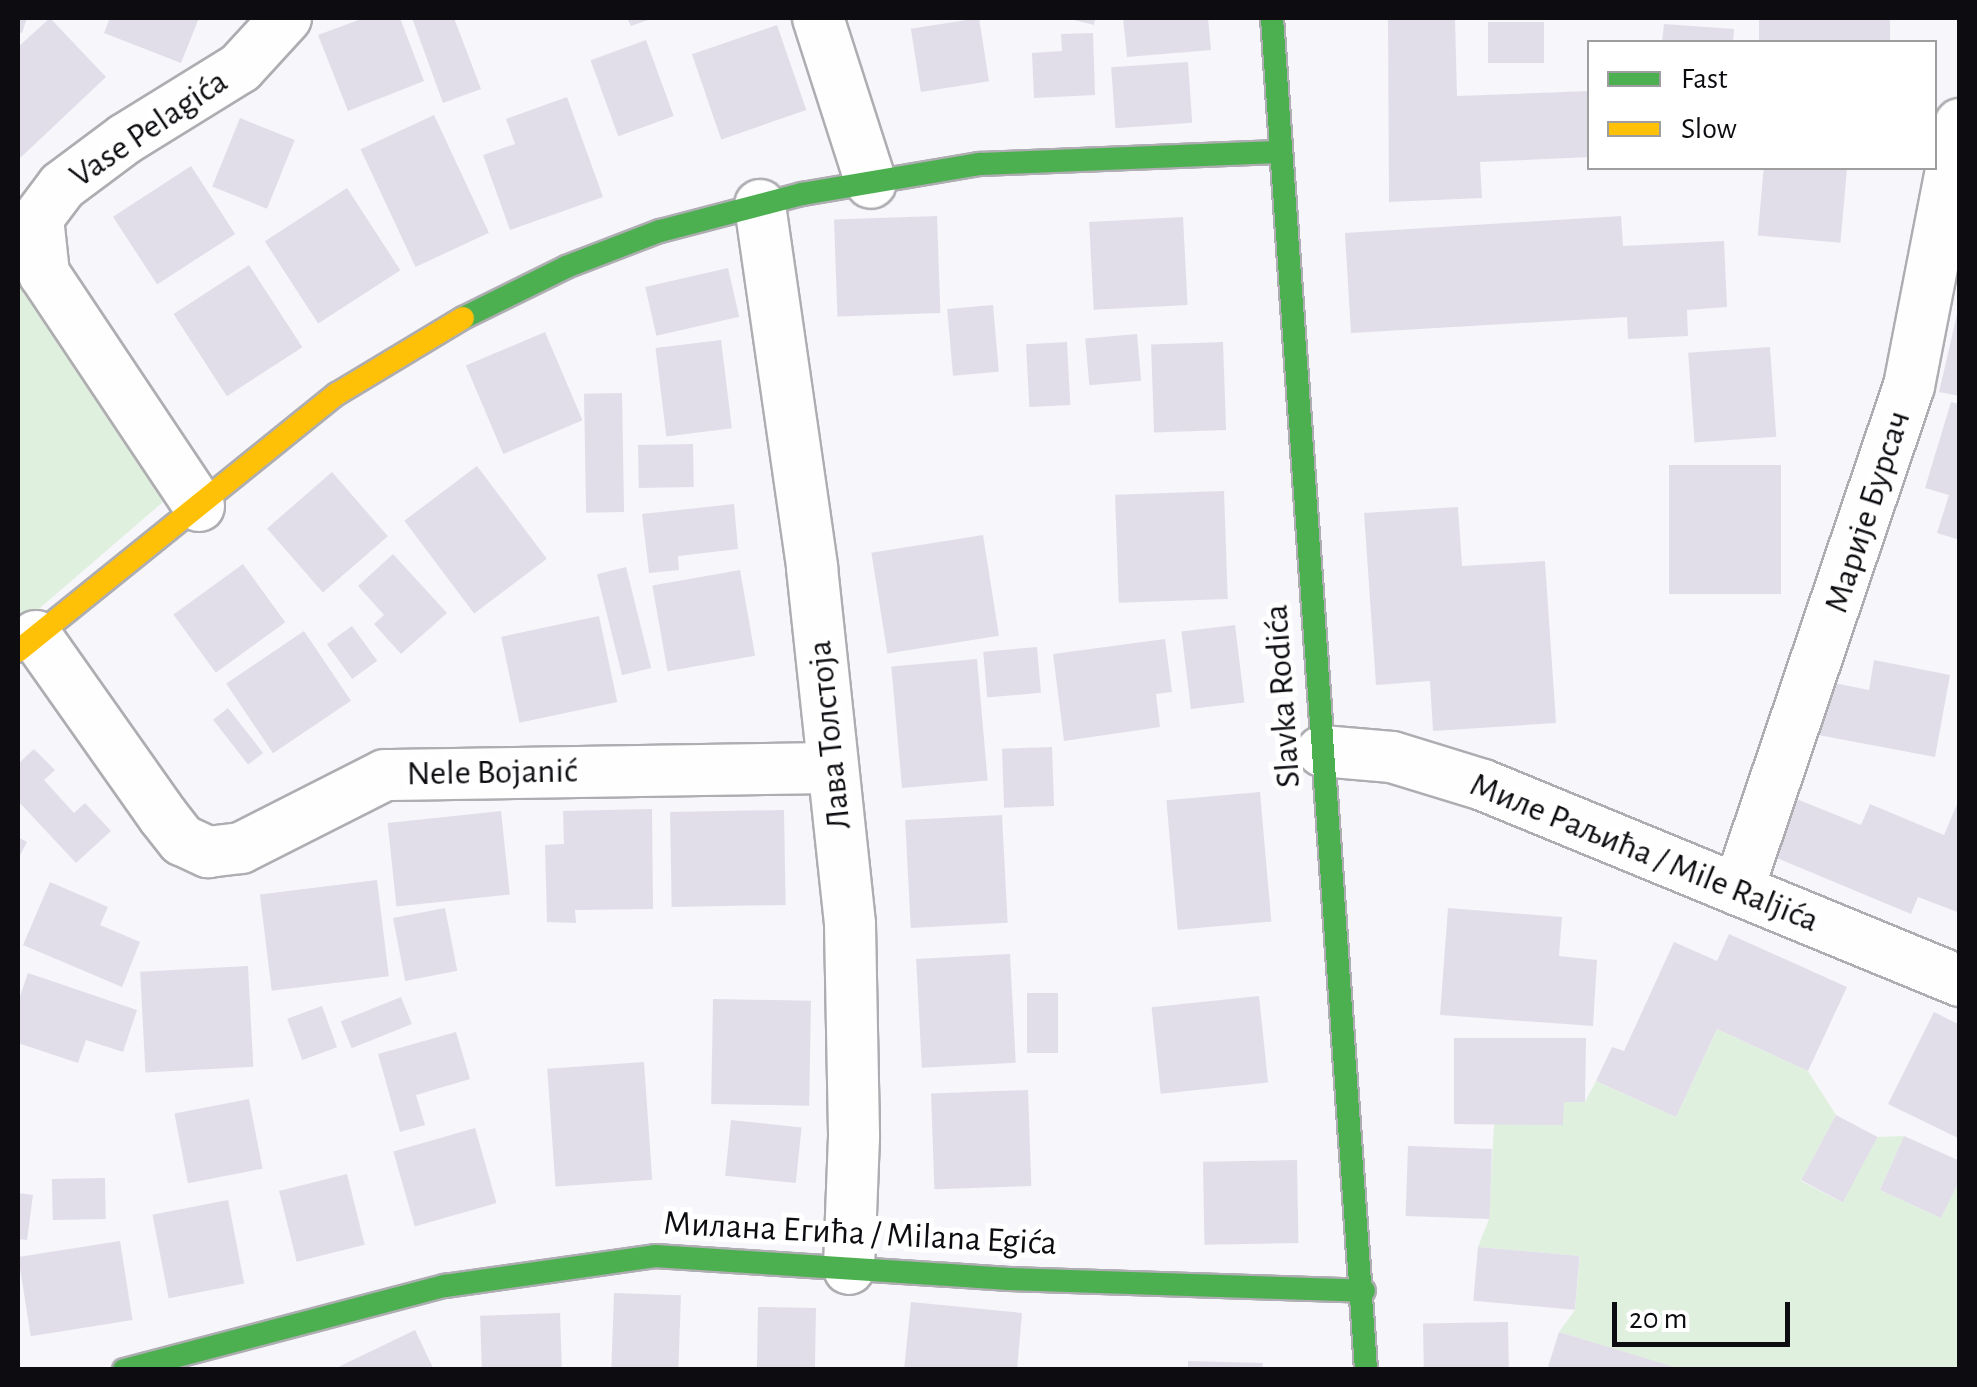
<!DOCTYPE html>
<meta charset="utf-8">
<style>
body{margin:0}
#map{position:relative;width:1977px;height:1387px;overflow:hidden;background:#f7f6fb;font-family:"Alegreya Sans",sans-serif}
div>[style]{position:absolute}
.green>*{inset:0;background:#e0f0de}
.building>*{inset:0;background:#e1deea;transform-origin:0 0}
.roads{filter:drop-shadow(2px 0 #aeadb1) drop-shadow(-2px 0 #aeadb1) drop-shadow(0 2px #aeadb1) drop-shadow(0 -2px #aeadb1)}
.street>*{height:50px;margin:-25px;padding:0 25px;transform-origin:25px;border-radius:25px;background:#fefefe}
.fast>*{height:22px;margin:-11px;padding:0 11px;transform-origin:11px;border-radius:11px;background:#4caf50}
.slow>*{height:22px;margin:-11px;padding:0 11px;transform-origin:11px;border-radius:11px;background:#ffc107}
span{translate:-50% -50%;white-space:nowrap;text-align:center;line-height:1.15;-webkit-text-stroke:10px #fff;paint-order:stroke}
.street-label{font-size:35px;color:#0d0c10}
.frame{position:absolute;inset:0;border:20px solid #0d0c10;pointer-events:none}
.legend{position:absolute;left:1587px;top:40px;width:350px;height:130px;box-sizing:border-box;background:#fff;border:2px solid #9e9e9f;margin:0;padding:12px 18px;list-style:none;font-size:30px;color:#0d0c10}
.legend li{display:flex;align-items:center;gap:20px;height:50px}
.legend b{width:50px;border:2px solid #9e9e9f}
.scale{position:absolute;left:1612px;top:1302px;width:178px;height:45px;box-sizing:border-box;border:5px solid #0d0c10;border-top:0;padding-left:12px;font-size:30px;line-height:35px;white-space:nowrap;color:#0d0c10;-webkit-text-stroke:8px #fff;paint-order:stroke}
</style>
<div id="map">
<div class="green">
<div style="clip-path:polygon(18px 276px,86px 362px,163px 502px,18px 627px)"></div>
<div style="clip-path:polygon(1717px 1029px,1808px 1071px,1836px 1115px,1801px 1181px,1841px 1202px,1877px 1137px,1904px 1136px,1880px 1190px,1941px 1218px,1959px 1179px,1959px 1369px,1678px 1369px,1559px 1332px,1575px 1310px,1580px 1256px,1478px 1247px,1489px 1219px,1494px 1124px,1564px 1102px,1585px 1102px,1596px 1081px,1676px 1117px)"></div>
</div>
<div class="building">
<div style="clip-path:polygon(18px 18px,27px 18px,22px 33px,18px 32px)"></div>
<div style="clip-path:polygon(50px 18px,106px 77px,18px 160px,18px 47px)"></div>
<div style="clip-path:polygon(110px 18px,199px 18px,181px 63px,104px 33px)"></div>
<div style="clip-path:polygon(364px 18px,400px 18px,424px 81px,348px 111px,318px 35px)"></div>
<div style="clip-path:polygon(412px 18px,454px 18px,481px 89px,443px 103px)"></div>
<div style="clip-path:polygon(627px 18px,653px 18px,631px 26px)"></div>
<div style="left:979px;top:18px;width:64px;height:69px;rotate:81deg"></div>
<div style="clip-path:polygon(1066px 18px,1095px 18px,1094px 25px)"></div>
<div style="clip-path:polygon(1123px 18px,1208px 18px,1211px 50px,1127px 57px)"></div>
<div style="clip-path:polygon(1388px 18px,1455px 18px,1457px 96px,1590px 91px,1590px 157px,1480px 162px,1482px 198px,1389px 202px)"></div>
<div style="left:1759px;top:18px;width:131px;height:24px"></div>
<div style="left:1488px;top:22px;width:56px;height:41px"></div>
<div style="clip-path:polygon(1664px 24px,1734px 29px,1733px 42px,1662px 42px)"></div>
<div style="left:777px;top:25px;width:90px;height:90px;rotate:71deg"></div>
<div style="clip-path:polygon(1093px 33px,1095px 95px,1034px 98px,1032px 53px,1062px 51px,1061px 34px)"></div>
<div style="left:646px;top:40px;width:81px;height:59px;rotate:70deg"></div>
<div style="left:1188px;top:62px;width:61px;height:77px;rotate:86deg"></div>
<div style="clip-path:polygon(567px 97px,603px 197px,510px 230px,483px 155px,515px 144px,506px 119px)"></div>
<div style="left:434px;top:115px;width:130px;height:81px;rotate:65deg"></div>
<div style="left:240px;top:118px;width:59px;height:74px;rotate:22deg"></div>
<div style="left:191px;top:166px;width:81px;height:93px;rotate:57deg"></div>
<div style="left:1847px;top:168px;width:75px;height:83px;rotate:95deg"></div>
<div style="left:347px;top:188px;width:98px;height:98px;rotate:57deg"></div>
<div style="left:937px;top:216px;width:97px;height:103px;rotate:88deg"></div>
<div style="clip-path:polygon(1621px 216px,1623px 246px,1724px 241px,1727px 307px,1687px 310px,1688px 336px,1628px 339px,1627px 317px,1351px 333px,1345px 233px)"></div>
<div style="left:1183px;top:217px;width:88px;height:94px;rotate:87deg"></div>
<div style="left:249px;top:265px;width:98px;height:90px;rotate:57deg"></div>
<div style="left:728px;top:268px;width:50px;height:85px;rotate:77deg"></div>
<div style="left:993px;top:305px;width:67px;height:46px;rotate:85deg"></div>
<div style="clip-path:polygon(1958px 310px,1960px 310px,1960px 396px,1939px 392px)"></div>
<div style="left:545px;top:332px;width:96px;height:86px;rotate:67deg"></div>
<div style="left:1137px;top:334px;width:47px;height:52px;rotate:85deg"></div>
<div style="left:721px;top:340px;width:89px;height:66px;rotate:83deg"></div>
<div style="left:1067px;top:342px;width:63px;height:41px;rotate:87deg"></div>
<div style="left:1223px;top:342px;width:88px;height:72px;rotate:88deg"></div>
<div style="left:1770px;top:347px;width:90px;height:82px;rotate:86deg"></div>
<div style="left:622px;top:393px;width:119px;height:38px;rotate:89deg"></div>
<div style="clip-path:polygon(1951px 402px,1960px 404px,1960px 540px,1937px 533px,1949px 495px,1925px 488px)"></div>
<div style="left:693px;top:444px;width:43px;height:55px;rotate:89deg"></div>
<div style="left:1781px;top:465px;width:129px;height:112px;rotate:90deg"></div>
<div style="left:477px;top:466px;width:116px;height:91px;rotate:53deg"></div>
<div style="left:332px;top:472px;width:85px;height:86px;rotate:49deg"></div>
<div style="left:1224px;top:491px;width:108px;height:109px;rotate:88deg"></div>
<div style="clip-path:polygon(734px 504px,738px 549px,678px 556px,679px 570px,649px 573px,642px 514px)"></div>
<div style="clip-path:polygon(1458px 507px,1462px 566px,1545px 561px,1556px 723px,1433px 731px,1430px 681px,1376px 685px,1364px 513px)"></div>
<div style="left:983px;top:535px;width:102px;height:113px;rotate:81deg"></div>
<div style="clip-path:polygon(393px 554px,447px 613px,401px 654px,374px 624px,384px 615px,358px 586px)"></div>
<div style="left:243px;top:564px;width:72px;height:86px;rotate:54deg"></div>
<div style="left:626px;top:567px;width:104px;height:30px;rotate:76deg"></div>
<div style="left:740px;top:570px;width:87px;height:89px;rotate:80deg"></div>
<div style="left:599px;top:616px;width:88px;height:100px;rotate:78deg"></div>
<div style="left:1235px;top:625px;width:78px;height:54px;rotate:83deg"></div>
<div style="left:352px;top:626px;width:43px;height:31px;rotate:54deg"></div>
<div style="left:304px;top:631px;width:84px;height:94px;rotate:56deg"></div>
<div style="clip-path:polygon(1165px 639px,1172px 692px,1156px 694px,1160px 727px,1064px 741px,1053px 654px)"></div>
<div style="left:1037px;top:647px;width:46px;height:54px;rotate:85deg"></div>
<div style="left:977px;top:659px;width:122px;height:86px;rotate:85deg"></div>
<div style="clip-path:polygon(1874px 660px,1950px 675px,1935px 757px,1813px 734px,1829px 682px,1869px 690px)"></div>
<div style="left:228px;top:708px;width:57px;height:19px;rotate:52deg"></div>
<div style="left:1052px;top:747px;width:59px;height:50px;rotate:88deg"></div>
<div style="clip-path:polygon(34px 749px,55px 770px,44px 780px,74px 813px,85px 803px,111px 831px,76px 863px,18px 801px,18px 764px)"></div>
<div style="left:1260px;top:792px;width:130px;height:94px;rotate:85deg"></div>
<div style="clip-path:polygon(1789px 796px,1861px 825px,1870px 804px,1944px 835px,1960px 797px,1960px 913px,1918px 897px,1911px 914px,1765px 853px)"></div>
<div style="clip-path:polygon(652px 809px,653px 909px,575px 910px,576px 923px,547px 922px,545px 845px,564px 844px,563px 811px)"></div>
<div style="left:784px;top:810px;width:95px;height:114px;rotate:89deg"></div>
<div style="left:501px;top:811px;width:84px;height:114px;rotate:84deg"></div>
<div style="left:1002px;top:815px;width:108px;height:97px;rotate:87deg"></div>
<div style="clip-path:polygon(18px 837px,27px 842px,18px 859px)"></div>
<div style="left:377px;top:880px;width:97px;height:118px;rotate:83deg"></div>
<div style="clip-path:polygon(50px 882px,108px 907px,100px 925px,140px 942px,122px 987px,23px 945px)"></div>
<div style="left:445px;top:908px;width:64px;height:53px;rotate:79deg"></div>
<div style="clip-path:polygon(1448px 908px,1562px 917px,1559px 956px,1597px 960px,1593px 1026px,1440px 1015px)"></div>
<div style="clip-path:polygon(1729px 934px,1847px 987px,1808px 1071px,1717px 1029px,1676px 1117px,1596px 1081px,1612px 1047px,1624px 1051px,1674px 942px,1717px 961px)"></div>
<div style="left:1010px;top:954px;width:109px;height:94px;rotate:87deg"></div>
<div style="left:248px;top:966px;width:101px;height:108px;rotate:87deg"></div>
<div style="clip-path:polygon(28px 973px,137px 1010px,123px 1052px,86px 1040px,78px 1063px,18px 1043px,18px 1002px)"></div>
<div style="left:1027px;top:993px;width:31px;height:60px"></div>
<div style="left:1259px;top:996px;width:87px;height:108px;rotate:84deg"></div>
<div style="left:401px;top:997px;width:29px;height:65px;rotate:68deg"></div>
<div style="left:713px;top:999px;width:98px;height:105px;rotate:1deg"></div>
<div style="left:322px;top:1006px;width:44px;height:37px;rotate:70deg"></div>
<div style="clip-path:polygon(1934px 1012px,1960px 1025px,1960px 1139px,1888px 1104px)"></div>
<div style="clip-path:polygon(456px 1032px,470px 1079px,416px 1095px,425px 1125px,400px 1132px,378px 1054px)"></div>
<div style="clip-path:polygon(1454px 1038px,1586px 1038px,1585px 1102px,1564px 1102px,1563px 1125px,1454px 1124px)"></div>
<div style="left:644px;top:1062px;width:118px;height:97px;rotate:86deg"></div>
<div style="left:1028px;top:1090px;width:96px;height:97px;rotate:88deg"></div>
<div style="left:249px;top:1099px;width:71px;height:76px;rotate:79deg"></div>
<div style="left:1836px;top:1115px;width:47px;height:74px;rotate:28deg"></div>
<div style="left:731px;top:1120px;width:71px;height:56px;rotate:6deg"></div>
<div style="left:475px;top:1128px;width:78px;height:85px;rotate:74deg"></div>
<div style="clip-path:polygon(1904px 1136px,1960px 1161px,1960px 1179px,1941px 1218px,1880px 1190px)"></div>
<div style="left:1408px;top:1146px;width:84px;height:70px;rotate:2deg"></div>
<div style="left:1297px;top:1160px;width:83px;height:94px;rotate:89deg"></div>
<div style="left:347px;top:1174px;width:73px;height:70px;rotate:76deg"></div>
<div style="left:105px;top:1178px;width:41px;height:53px;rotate:89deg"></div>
<div style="clip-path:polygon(18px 1193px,33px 1195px,27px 1240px,18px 1239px)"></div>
<div style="left:228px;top:1200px;width:85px;height:77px;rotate:79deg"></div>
<div style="left:120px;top:1241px;width:80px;height:103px;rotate:81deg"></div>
<div style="left:1478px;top:1247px;width:102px;height:54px;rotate:5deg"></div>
<div style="left:614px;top:1293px;width:67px;height:77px;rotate:2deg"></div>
<div style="clip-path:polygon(911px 1302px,1022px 1313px,1017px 1370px,904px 1370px)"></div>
<div style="left:758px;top:1307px;width:58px;height:63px;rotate:1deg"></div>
<div style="left:560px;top:1313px;width:57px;height:80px;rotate:88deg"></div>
<div style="left:1508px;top:1322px;width:48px;height:85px;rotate:89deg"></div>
<div style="clip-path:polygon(415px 1330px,434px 1370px,332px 1370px)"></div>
<div style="clip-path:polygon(1559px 1332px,1681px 1369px,1681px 1370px,1547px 1370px)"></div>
<div style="clip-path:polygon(1188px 1361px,1263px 1363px,1262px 1370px,1188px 1370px)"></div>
</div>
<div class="roads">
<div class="street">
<div style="left:818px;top:18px;width:173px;rotate:72.2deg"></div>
<div style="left:760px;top:205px;width:367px;rotate:81.8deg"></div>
<div style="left:812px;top:568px;width:359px;rotate:83.9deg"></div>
<div style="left:850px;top:925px;width:212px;rotate:88.9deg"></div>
<div style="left:854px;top:1137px;width:132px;rotate:92.2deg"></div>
<div style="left:199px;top:506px;width:279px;rotate:-123.7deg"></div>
<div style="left:44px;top:274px;width:56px;rotate:-96.1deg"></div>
<div style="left:38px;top:218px;width:40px;rotate:-53deg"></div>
<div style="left:62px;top:186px;width:79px;rotate:-36.7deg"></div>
<div style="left:125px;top:139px;width:135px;rotate:-31.7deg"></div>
<div style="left:240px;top:68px;width:68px;rotate:-47.4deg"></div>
<div style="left:36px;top:636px;width:220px;rotate:54.8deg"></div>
<div style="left:163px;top:816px;width:31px;rotate:52deg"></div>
<div style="left:182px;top:840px;width:29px;rotate:25deg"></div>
<div style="left:208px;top:852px;width:33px;rotate:-7deg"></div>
<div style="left:241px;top:848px;width:161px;rotate:-26.9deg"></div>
<div style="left:385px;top:775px;width:448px;rotate:-0.9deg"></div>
<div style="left:1322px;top:751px;width:70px;rotate:4.9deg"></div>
<div style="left:1392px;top:757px;width:95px;rotate:17.1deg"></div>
<div style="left:1483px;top:785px;width:516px;rotate:22.34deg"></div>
<div style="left:1738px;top:890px;width:532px;rotate:-71.26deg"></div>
<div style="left:1909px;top:386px;width:267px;rotate:-79deg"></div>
</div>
<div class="fast">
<div style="left:1272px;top:18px;width:1355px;rotate:86.02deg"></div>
<div style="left:463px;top:318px;width:115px;rotate:-26.3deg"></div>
<div style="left:566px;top:267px;width:101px;rotate:-21deg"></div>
<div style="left:660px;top:231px;width:147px;rotate:-14.6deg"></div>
<div style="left:802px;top:194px;width:180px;rotate:-9.6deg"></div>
<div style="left:979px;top:164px;width:300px;rotate:-2.3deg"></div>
<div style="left:124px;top:1370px;width:332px;rotate:-14.7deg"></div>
<div style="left:445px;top:1286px;width:212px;rotate:-8.1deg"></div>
<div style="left:655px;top:1256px;width:355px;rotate:3.7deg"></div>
<div style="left:1009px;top:1279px;width:355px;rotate:1.9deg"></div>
</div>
<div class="slow">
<div style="left:18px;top:651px;width:410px;rotate:-38.9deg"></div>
<div style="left:337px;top:394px;width:147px;rotate:-31.1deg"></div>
</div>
</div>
<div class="street-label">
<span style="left:149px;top:129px;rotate:-34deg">Vase Pelagića</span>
<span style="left:1868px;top:512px;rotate:-72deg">Марије Бурсач</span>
<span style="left:1283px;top:696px;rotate:-94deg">Slavka Rodića</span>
<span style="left:830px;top:735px;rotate:-96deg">Лава Толстоја</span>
<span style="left:492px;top:773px;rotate:-1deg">Nele Bojanić</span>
<span style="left:1644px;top:853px;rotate:22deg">Миле Раљића / Mile Raljića</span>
<span style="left:860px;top:1234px;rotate:3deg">Милана Егића / Milana Egića</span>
</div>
<div class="frame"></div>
<ul class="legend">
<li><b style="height:12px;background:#4caf50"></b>Fast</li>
<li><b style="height:12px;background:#ffc107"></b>Slow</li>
</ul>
<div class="scale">20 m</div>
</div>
